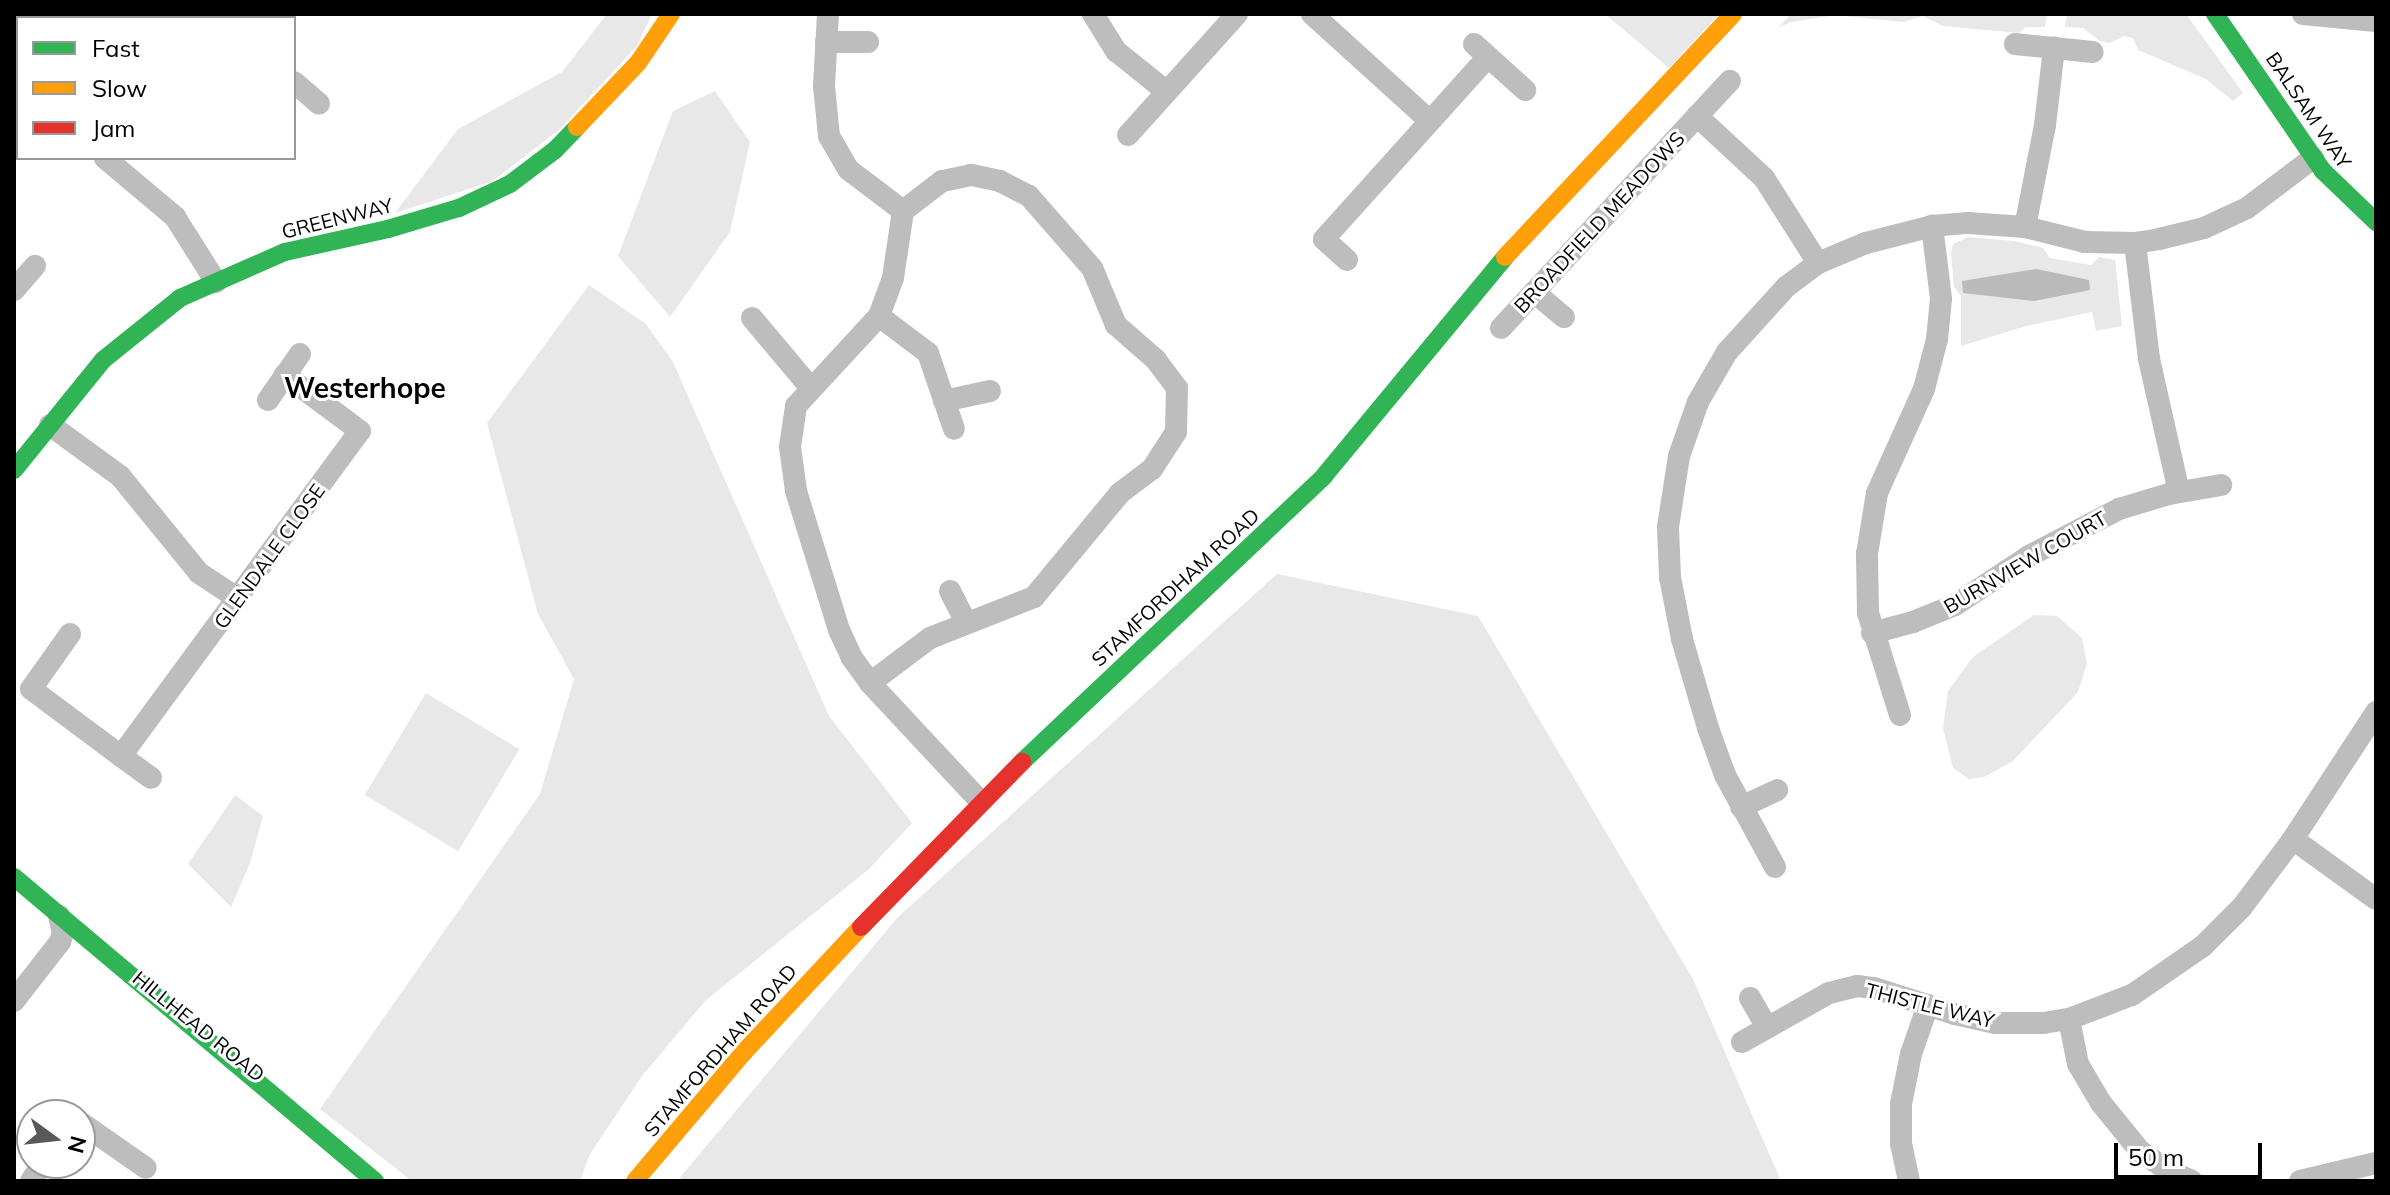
<!DOCTYPE html>
<style>
body{margin:0}
#map{position:relative;width:2390px;height:1195px;overflow:hidden;background:#fff;font-family:Mulish,sans-serif}
div>[style]{position:absolute}
.green>*{inset:0;background:#e8e8e8;transform-origin:0 0}
.water>*{inset:0;background:#bababa}
.street>*{height:22px;margin:-11px;padding:0 11px;transform-origin:11px;border-radius:11px;background:#bdbdbd}
.fast>*{height:18px;margin:-9px;padding:0 9px;transform-origin:9px;border-radius:9px;background:#30b455}
.slow>*{height:18px;margin:-9px;padding:0 9px;transform-origin:9px;border-radius:9px;background:#ff9f0a}
.jam>*{height:18px;margin:-9px;padding:0 9px;transform-origin:9px;border-radius:9px;background:#e5322d}
span{translate:-50% -50%;white-space:nowrap;text-align:center;line-height:1.15;-webkit-text-stroke:6px #fff;paint-order:stroke}
.street-label{font-size:20px;color:#000}
.district-label{font-size:28px;color:#000;font-weight:700}
.frame{position:absolute;inset:0;border:16px solid #000;pointer-events:none}
.legend{position:absolute;left:16px;top:16px;width:280px;height:144px;box-sizing:border-box;background:#fff;border:2px solid #999;margin:0;padding:10px 14px;list-style:none;font-size:24px;color:#000}
.legend li{display:flex;align-items:center;gap:16px;height:40px}
.legend b{width:40px;border:2px solid #999}
.north{position:absolute;left:16px;top:1099px;width:80px;height:80px;box-sizing:border-box;background:#fff;border:2px solid #999;border-radius:50%;rotate:105deg;font-size:22px;font-weight:700;line-height:32px;text-align:center;color:#000}
.north::after{content:'';display:block;margin:auto;width:28px;height:36px;background:#595959;clip-path:polygon(50% 0,100% 100%,50% 72%,0 100%)}
.scale{position:absolute;left:2114px;top:1143px;width:148px;height:36px;box-sizing:border-box;border:4px solid #000;border-top:0;padding-left:10px;font-size:24px;line-height:28px;white-space:nowrap;color:#000;-webkit-text-stroke:6px #fff;paint-order:stroke}
</style>
<div id="map">
<div class="green">
<div style="clip-path:polygon(607px 14px,652px 14px,637px 46px,560px 129px,493px 181px,395px 213px,458px 129px,562px 72px)"></div>
<div style="clip-path:polygon(1605px 14px,1719px 14px,1669px 68px)"></div>
<div style="clip-path:polygon(1791px 14px,2047px 14px,2045px 27px,2026px 27px,2019px 33px,1943px 26px,1923px 16px,1903px 22px,1836px 15px,1791px 22px,1778px 28px)"></div>
<div style="clip-path:polygon(2067px 14px,2186px 14px,2243px 93px,2233px 101px,2206px 79px,2138px 50px,2133px 38px,2124px 36px,2110px 43px,2100px 41px,2083px 28px,2065px 27px)"></div>
<div style="clip-path:polygon(715px 91px,750px 142px,730px 232px,670px 317px,618px 256px,673px 111px)"></div>
<div style="clip-path:polygon(1969px 237px,2014px 241px,2043px 248px,2050px 258px,2091px 265px,2099px 257px,2115px 260px,2122px 326px,2096px 331px,2092px 312px,2026px 326px,1961px 346px,1961px 296px,1954px 287px,1951px 253px,1953px 244px)"></div>
<div style="clip-path:polygon(589px 285px,646px 324px,673px 362px,829px 716px,912px 823px,869px 869px,705px 1001px,642px 1076px,590px 1154px,580px 1181px,412px 1181px,320px 1109px,540px 794px,574px 679px,538px 614px,487px 423px)"></div>
<div style="clip-path:polygon(1277px 574px,1478px 616px,1693px 979px,1781px 1181px,677px 1181px,898px 917px)"></div>
<div style="clip-path:polygon(2034px 615px,2057px 616px,2082px 638px,2087px 663px,2078px 692px,2013px 761px,1984px 777px,1969px 779px,1953px 768px,1943px 728px,1948px 691px,1973px 657px)"></div>
<div style="left:426px;top:693px;width:109px;height:119px;rotate:31deg"></div>
<div style="clip-path:polygon(235px 795px,263px 816px,250px 863px,231px 907px,188px 864px)"></div>
</div>
<div class="water">
<div style="clip-path:polygon(2036px 269px,2089px 280px,2090px 290px,2034px 301px,1963px 293px,1962px 281px)"></div>
</div>
<div class="street">
<div style="left:217px;top:14px;width:6px;rotate:45deg"></div>
<div style="left:828px;top:14px;width:72px;rotate:93.2deg"></div>
<div style="left:824px;top:86px;width:50px;rotate:84.3deg"></div>
<div style="left:829px;top:136px;width:39px;rotate:60deg"></div>
<div style="left:849px;top:170px;width:68px;rotate:37.2deg"></div>
<div style="left:1093px;top:14px;width:44px;rotate:58.1deg"></div>
<div style="left:1116px;top:51px;width:65px;rotate:38.8deg"></div>
<div style="left:1312px;top:14px;width:159px;rotate:42.2deg"></div>
<div style="left:2303px;top:14px;width:73px;rotate:5.5deg"></div>
<div style="left:52px;top:18px;width:6px;rotate:-45deg"></div>
<div style="left:826px;top:42px;width:42px"></div>
<div style="left:1474px;top:44px;width:69px;rotate:42deg"></div>
<div style="left:2015px;top:44px;width:78px;rotate:5.9deg"></div>
<div style="left:14px;top:61px;width:6px;rotate:-51deg"></div>
<div style="left:14px;top:77px;width:6px;rotate:45deg"></div>
<div style="left:294px;top:82px;width:33px;rotate:41deg"></div>
<div style="left:1697px;top:116px;width:91px;rotate:42.8deg"></div>
<div style="left:1764px;top:178px;width:101px;rotate:57.6deg"></div>
<div style="left:1128px;top:135px;width:163px;rotate:-48deg"></div>
<div style="left:105px;top:158px;width:92px;rotate:40.1deg"></div>
<div style="left:175px;top:217px;width:77px;rotate:57.8deg"></div>
<div style="left:2025px;top:227px;width:104px;rotate:-78.9deg"></div>
<div style="left:2045px;top:125px;width:78px;rotate:-83.3deg"></div>
<div style="left:2135px;top:243px;width:117px;rotate:83.1deg"></div>
<div style="left:2149px;top:359px;width:136px;rotate:77.3deg"></div>
<div style="left:1347px;top:260px;width:31px;rotate:-138deg"></div>
<div style="left:1324px;top:239px;width:245px;rotate:-48deg"></div>
<div style="left:14px;top:290px;width:32px;rotate:-49deg"></div>
<div style="left:1534px;top:292px;width:39px;rotate:40deg"></div>
<div style="left:879px;top:316px;width:61px;rotate:37.1deg"></div>
<div style="left:928px;top:353px;width:80px;rotate:71.1deg"></div>
<div style="left:752px;top:318px;width:90px;rotate:50deg"></div>
<div style="left:1501px;top:328px;width:337px;rotate:-47.2deg"></div>
<div style="left:268px;top:400px;width:56px;rotate:-55.2deg"></div>
<div style="left:944px;top:401px;width:47px;rotate:-12.3deg"></div>
<div style="left:50px;top:425px;width:87px;rotate:36.1deg"></div>
<div style="left:120px;top:476px;width:125px;rotate:50.8deg"></div>
<div style="left:199px;top:573px;width:45px;rotate:33.3deg"></div>
<div style="left:950px;top:591px;width:35px;rotate:63deg"></div>
<div style="left:1872px;top:633px;width:42px;rotate:-15deg"></div>
<div style="left:1913px;top:622px;width:45px;rotate:-22deg"></div>
<div style="left:1955px;top:605px;width:89px;rotate:-33.5deg"></div>
<div style="left:2029px;top:556px;width:102px;rotate:-27.6deg"></div>
<div style="left:2119px;top:509px;width:52px;rotate:-16.7deg"></div>
<div style="left:2169px;top:494px;width:53px;rotate:-9.8deg"></div>
<div style="left:70px;top:634px;width:67px;rotate:125.3deg"></div>
<div style="left:31px;top:689px;width:112px;rotate:36.7deg"></div>
<div style="left:121px;top:756px;width:403px;rotate:-53.7deg"></div>
<div style="left:360px;top:431px;width:94px;rotate:-143.3deg"></div>
<div style="left:870px;top:683px;width:75px;rotate:-36.9deg"></div>
<div style="left:930px;top:638px;width:112px;rotate:-21.5deg"></div>
<div style="left:1034px;top:597px;width:135px;rotate:-50.4deg"></div>
<div style="left:1120px;top:493px;width:40px;rotate:-37deg"></div>
<div style="left:1152px;top:469px;width:44px;rotate:-57deg"></div>
<div style="left:1176px;top:432px;width:44px;rotate:-88.7deg"></div>
<div style="left:1177px;top:388px;width:36px;rotate:-127deg"></div>
<div style="left:1155px;top:359px;width:52px;rotate:-138.9deg"></div>
<div style="left:1116px;top:325px;width:62px;rotate:-112.8deg"></div>
<div style="left:1092px;top:268px;width:96px;rotate:-131.2deg"></div>
<div style="left:1029px;top:196px;width:33px;rotate:-153deg"></div>
<div style="left:1000px;top:181px;width:30px;rotate:-168deg"></div>
<div style="left:971px;top:175px;width:30px;rotate:168deg"></div>
<div style="left:942px;top:181px;width:49px;rotate:142.4deg"></div>
<div style="left:903px;top:211px;width:68px;rotate:98.5deg"></div>
<div style="left:893px;top:278px;width:40px;rotate:110.2deg"></div>
<div style="left:879px;top:316px;width:122px;rotate:132.7deg"></div>
<div style="left:796px;top:406px;width:41px;rotate:98.3deg"></div>
<div style="left:790px;top:447px;width:44px;rotate:82.2deg"></div>
<div style="left:796px;top:491px;width:145px;rotate:72.8deg"></div>
<div style="left:839px;top:630px;width:31px;rotate:65deg"></div>
<div style="left:852px;top:658px;width:31px;rotate:54deg"></div>
<div style="left:870px;top:683px;width:161px;rotate:47deg"></div>
<div style="left:1900px;top:715px;width:107px;rotate:-107.4deg"></div>
<div style="left:1868px;top:613px;width:59px;rotate:-91deg"></div>
<div style="left:1867px;top:554px;width:62px;rotate:-80.7deg"></div>
<div style="left:1877px;top:493px;width:114px;rotate:-65.7deg"></div>
<div style="left:1924px;top:389px;width:52px;rotate:-75.4deg"></div>
<div style="left:1937px;top:339px;width:40px;rotate:-84.3deg"></div>
<div style="left:1941px;top:299px;width:74px;rotate:-97deg"></div>
<div style="left:121px;top:756px;width:37px;rotate:36deg"></div>
<div style="left:1741px;top:807px;width:40px;rotate:-25deg"></div>
<div style="left:2293px;top:839px;width:102px;rotate:35.9deg"></div>
<div style="left:1775px;top:867px;width:105px;rotate:-118.5deg"></div>
<div style="left:1725px;top:775px;width:50px;rotate:-109.9deg"></div>
<div style="left:1708px;top:728px;width:93px;rotate:-106.3deg"></div>
<div style="left:1682px;top:639px;width:63px;rotate:-101deg"></div>
<div style="left:1670px;top:577px;width:50px;rotate:-92.3deg"></div>
<div style="left:1668px;top:527px;width:72px;rotate:-81.2deg"></div>
<div style="left:1679px;top:456px;width:57px;rotate:-70.6deg"></div>
<div style="left:1698px;top:402px;width:58px;rotate:-59.9deg"></div>
<div style="left:1727px;top:352px;width:88px;rotate:-47.8deg"></div>
<div style="left:1786px;top:287px;width:40px;rotate:-37deg"></div>
<div style="left:1818px;top:263px;width:52px;rotate:-22.6deg"></div>
<div style="left:1866px;top:243px;width:68px;rotate:-14.4deg"></div>
<div style="left:1932px;top:226px;width:36px;rotate:-5deg"></div>
<div style="left:1968px;top:223px;width:57px;rotate:4deg"></div>
<div style="left:2025px;top:227px;width:62px;rotate:14deg"></div>
<div style="left:2085px;top:242px;width:50px;rotate:1.1deg"></div>
<div style="left:2135px;top:243px;width:24px;rotate:-9deg"></div>
<div style="left:2159px;top:239px;width:46px;rotate:-13.7deg"></div>
<div style="left:2204px;top:228px;width:47px;rotate:-24.9deg"></div>
<div style="left:2247px;top:208px;width:83px;rotate:-37.1deg"></div>
<div style="left:1750px;top:998px;width:34px;rotate:60deg"></div>
<div style="left:14px;top:1001px;width:75px;rotate:-52.1deg"></div>
<div style="left:60px;top:942px;width:9px;rotate:-72deg"></div>
<div style="left:63px;top:933px;width:18px;rotate:-103deg"></div>
<div style="left:2069px;top:1019px;width:46px;rotate:78.7deg"></div>
<div style="left:2078px;top:1064px;width:45px;rotate:59.5deg"></div>
<div style="left:2101px;top:1103px;width:62px;rotate:50.9deg"></div>
<div style="left:2140px;top:1151px;width:35px;rotate:35deg"></div>
<div style="left:2169px;top:1171px;width:25px;rotate:23deg"></div>
<div style="left:1742px;top:1042px;width:100px;rotate:-29.4deg"></div>
<div style="left:1829px;top:993px;width:29px;rotate:-14deg"></div>
<div style="left:1857px;top:986px;width:17px;rotate:7deg"></div>
<div style="left:1874px;top:988px;width:85px;rotate:17.8deg"></div>
<div style="left:1955px;top:1014px;width:41px;rotate:12.7deg"></div>
<div style="left:1995px;top:1023px;width:48px"></div>
<div style="left:2043px;top:1023px;width:26px;rotate:-9deg"></div>
<div style="left:2069px;top:1019px;width:67px;rotate:-20.9deg"></div>
<div style="left:2132px;top:995px;width:86px;rotate:-34.6deg"></div>
<div style="left:2203px;top:946px;width:55px;rotate:-45deg"></div>
<div style="left:2242px;top:907px;width:85px;rotate:-53.1deg"></div>
<div style="left:2293px;top:839px;width:152px;rotate:-56.8deg"></div>
<div style="left:80px;top:1122px;width:80px;rotate:34.9deg"></div>
<div style="left:31px;top:1181px;width:22px;rotate:-56deg"></div>
<div style="left:1909px;top:1181px;width:38px;rotate:-102deg"></div>
<div style="left:1901px;top:1144px;width:40px;rotate:-90deg"></div>
<div style="left:1901px;top:1104px;width:51px;rotate:-78.7deg"></div>
<div style="left:1911px;top:1054px;width:52px;rotate:-70.9deg"></div>
<div style="left:2300px;top:1181px;width:78px;rotate:-13.3deg"></div>
</div>
<div class="fast">
<div style="left:2215px;top:14px;width:191px;rotate:55.5deg"></div>
<div style="left:2323px;top:171px;width:74px;rotate:43.9deg"></div>
<div style="left:14px;top:470px;width:141px;rotate:-51deg"></div>
<div style="left:103px;top:360px;width:99px;rotate:-38.8deg"></div>
<div style="left:180px;top:298px;width:115px;rotate:-23.7deg"></div>
<div style="left:285px;top:252px;width:106px;rotate:-12.6deg"></div>
<div style="left:388px;top:229px;width:74px;rotate:-16.5deg"></div>
<div style="left:459px;top:208px;width:56px;rotate:-25.2deg"></div>
<div style="left:510px;top:184px;width:56px;rotate:-37.1deg"></div>
<div style="left:555px;top:150px;width:32px;rotate:-46deg"></div>
<div style="left:1022px;top:762px;width:416px;rotate:-43.4deg"></div>
<div style="left:1324px;top:476px;width:284px;rotate:-50.4deg"></div>
<div style="left:14px;top:877px;width:472px;rotate:40.1deg"></div>
</div>
<div class="slow">
<div style="left:577px;top:127px;width:88px;rotate:-46.4deg"></div>
<div style="left:638px;top:63px;width:59px;rotate:-56deg"></div>
<div style="left:1505px;top:257px;width:333px;rotate:-46.8deg"></div>
<div style="left:635px;top:1181px;width:169px;rotate:-49.8deg"></div>
<div style="left:744px;top:1052px;width:171px;rotate:-46.9deg"></div>
</div>
<div class="jam">
<div style="left:861px;top:927px;width:231px;rotate:-45.7deg"></div>
</div>
<div class="street-label">
<span style="left:2309px;top:110px;rotate:56deg">BALSAM WAY</span>
<span style="left:337px;top:218px;rotate:-14deg">GREENWAY</span>
<span style="left:1599px;top:222px;rotate:-47deg">BROADFIELD MEADOWS</span>
<span style="left:269px;top:556px;rotate:-54deg">GLENDALE CLOSE</span>
<span style="left:2025px;top:562px;rotate:-30deg">BURNVIEW COURT</span>
<span style="left:1175px;top:587px;rotate:-43deg">STAMFORDHAM ROAD</span>
<span style="left:1930px;top:1005px;rotate:14deg">THISTLE WAY</span>
<span style="left:199px;top:1026px;rotate:39deg">HILLHEAD ROAD</span>
<span style="left:720px;top:1050px;rotate:-49deg">STAMFORDHAM ROAD</span>
</div>
<div class="district-label">
<span style="left:365px;top:388px">Westerhope</span>
</div>
<div class="frame"></div>
<ul class="legend">
<li><b style="height:10px;background:#30b455"></b>Fast</li>
<li><b style="height:10px;background:#ff9f0a"></b>Slow</li>
<li><b style="height:10px;background:#e5322d"></b>Jam</li>
</ul>
<div class="north">N</div>
<div class="scale">50 m</div>
</div>
